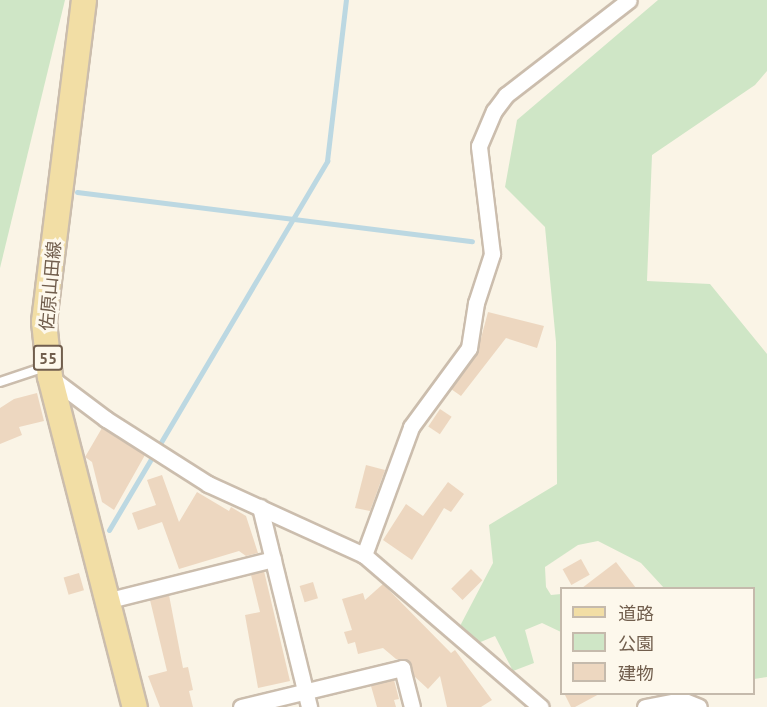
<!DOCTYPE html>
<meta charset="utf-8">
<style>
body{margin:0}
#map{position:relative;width:767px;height:707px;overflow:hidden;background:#faf4e6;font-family:"PT Sans","Noto Sans JP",sans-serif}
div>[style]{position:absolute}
.green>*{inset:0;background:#cfe6c6}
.stream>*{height:5px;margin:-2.5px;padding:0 2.5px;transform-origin:2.5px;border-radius:2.5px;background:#bcd8e2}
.building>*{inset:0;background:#edd7c0;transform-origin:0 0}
.roads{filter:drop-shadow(2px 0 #cbbdad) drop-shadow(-2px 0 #cbbdad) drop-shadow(0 2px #cbbdad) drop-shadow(0 -2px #cbbdad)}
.lane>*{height:8px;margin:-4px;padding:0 4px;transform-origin:4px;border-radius:4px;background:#fff}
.street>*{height:15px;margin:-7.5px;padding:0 7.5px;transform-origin:7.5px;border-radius:7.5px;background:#fff}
.primary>*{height:24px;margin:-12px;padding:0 12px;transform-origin:12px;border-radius:12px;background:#f2dea5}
span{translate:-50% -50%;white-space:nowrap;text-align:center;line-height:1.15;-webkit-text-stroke:6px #fdf8ec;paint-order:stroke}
.shield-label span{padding:2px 4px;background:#fdf8ec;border:2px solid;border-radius:4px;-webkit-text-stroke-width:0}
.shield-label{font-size:16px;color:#715e4d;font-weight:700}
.street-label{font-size:18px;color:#715e4d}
.legend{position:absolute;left:560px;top:587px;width:195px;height:108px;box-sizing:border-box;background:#fdf8ec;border:2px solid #c5baac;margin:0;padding:8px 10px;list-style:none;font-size:18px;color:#715e4d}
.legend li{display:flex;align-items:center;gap:12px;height:30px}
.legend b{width:30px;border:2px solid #c5baac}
</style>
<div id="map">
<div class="green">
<div style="clip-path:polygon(0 0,65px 0,0 268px)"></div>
<div style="clip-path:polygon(658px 0,767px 0,767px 71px,755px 85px,652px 155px,647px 281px,710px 284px,767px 354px,767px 677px,754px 679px,754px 588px,664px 588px,641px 563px,598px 541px,578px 545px,545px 567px,546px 587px,551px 595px,561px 594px,561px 632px,542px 623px,525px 630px,534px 663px,513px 671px,495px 636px,471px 646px,460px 626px,493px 563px,489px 525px,557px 484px,556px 342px,545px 227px,505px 187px,517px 120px)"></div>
</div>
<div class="stream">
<div style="left:77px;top:192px;width:398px;rotate:7.1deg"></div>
<div style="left:109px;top:530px;width:429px;rotate:-59.4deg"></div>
<div style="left:327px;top:161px;width:162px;rotate:-83.3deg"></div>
</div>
<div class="building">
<div style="clip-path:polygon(488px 312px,544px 326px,537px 348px,506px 338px,461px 396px,451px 389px,477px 353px)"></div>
<div style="clip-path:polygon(37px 393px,44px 421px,19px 427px,22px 435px,0 444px,0 408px,14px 399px)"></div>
<div style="left:440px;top:409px;width:14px;height:21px;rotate:34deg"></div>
<div style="clip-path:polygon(102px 428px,145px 455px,114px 510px,102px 502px,92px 462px,85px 457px)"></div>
<div style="clip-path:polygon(366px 465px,385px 470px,370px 511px,355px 508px)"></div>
<div style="clip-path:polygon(162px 475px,179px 522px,197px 492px,229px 511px,231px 507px,246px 516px,258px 553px,246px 556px,239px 551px,179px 569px,162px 522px,138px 530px,132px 513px,156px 505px,147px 480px)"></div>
<div style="clip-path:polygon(448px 482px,464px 494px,451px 512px,444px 508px,412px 560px,383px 540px,406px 504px,423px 516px)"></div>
<div style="left:581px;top:559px;width:18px;height:21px;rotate:61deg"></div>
<div style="clip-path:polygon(616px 562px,636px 588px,582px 588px)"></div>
<div style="left:471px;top:569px;width:16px;height:28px;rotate:45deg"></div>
<div style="clip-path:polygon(264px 571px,290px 681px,258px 688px,245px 615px,260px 612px,251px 575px)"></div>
<div style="left:79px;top:573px;width:18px;height:16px;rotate:74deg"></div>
<div style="left:313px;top:582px;width:17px;height:14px;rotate:73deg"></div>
<div style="clip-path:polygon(383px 584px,451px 653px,455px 650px,492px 700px,481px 707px,447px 707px,440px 676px,428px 689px,414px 676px,405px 659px,396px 659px,383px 648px,358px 654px,355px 642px,348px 644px,344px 632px,352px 630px,342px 599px,363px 593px,365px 600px)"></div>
<div style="clip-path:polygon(169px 595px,183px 668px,188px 667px,193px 690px,189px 691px,193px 707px,160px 707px,148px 676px,167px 671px,150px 600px)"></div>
<div style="clip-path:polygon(394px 680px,399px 699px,394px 700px,396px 707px,377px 707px,371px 686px)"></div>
<div style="clip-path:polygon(564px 693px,601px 693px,575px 707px,571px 707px)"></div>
</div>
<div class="roads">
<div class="lane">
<div style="left:0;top:382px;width:47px;rotate:-18.4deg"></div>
</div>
<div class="street">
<div style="left:50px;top:377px;width:70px;rotate:36.9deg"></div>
<div style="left:106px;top:419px;width:121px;rotate:32.5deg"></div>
<div style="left:208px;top:484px;width:171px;rotate:24.5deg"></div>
<div style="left:364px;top:555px;width:233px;rotate:40.7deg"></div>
<div style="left:260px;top:507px;width:206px;rotate:76.2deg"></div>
<div style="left:364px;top:555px;width:136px;rotate:-69.8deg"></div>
<div style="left:411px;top:427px;width:98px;rotate:-53.7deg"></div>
<div style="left:469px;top:348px;width:46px;rotate:-81.2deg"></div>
<div style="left:476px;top:303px;width:52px;rotate:-71.9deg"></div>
<div style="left:492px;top:254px;width:109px;rotate:-96.9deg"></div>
<div style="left:479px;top:146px;width:38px;rotate:-67deg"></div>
<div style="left:494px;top:111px;width:20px;rotate:-53deg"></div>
<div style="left:506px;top:95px;width:155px;rotate:-37.7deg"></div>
<div style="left:110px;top:600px;width:168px;rotate:-14.1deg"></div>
<div style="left:241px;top:707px;width:166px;rotate:-13.6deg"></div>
<div style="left:402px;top:668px;width:40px;rotate:75.6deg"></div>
<div style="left:645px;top:707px;width:38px;rotate:-11deg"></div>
<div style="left:682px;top:700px;width:18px;rotate:22deg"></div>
</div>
<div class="primary">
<div style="left:84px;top:0;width:324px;rotate:97.1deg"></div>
<div style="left:44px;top:322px;width:55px;rotate:83.8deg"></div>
<div style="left:50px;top:377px;width:341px;rotate:75.6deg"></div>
</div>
</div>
<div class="shield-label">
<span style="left:48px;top:358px">55</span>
</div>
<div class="street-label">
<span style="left:51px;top:286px;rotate:-85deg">佐原山田線</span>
</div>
<ul class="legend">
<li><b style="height:8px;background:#f2dea5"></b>道路</li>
<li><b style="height:16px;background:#cfe6c6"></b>公園</li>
<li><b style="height:16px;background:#edd7c0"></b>建物</li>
</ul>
</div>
